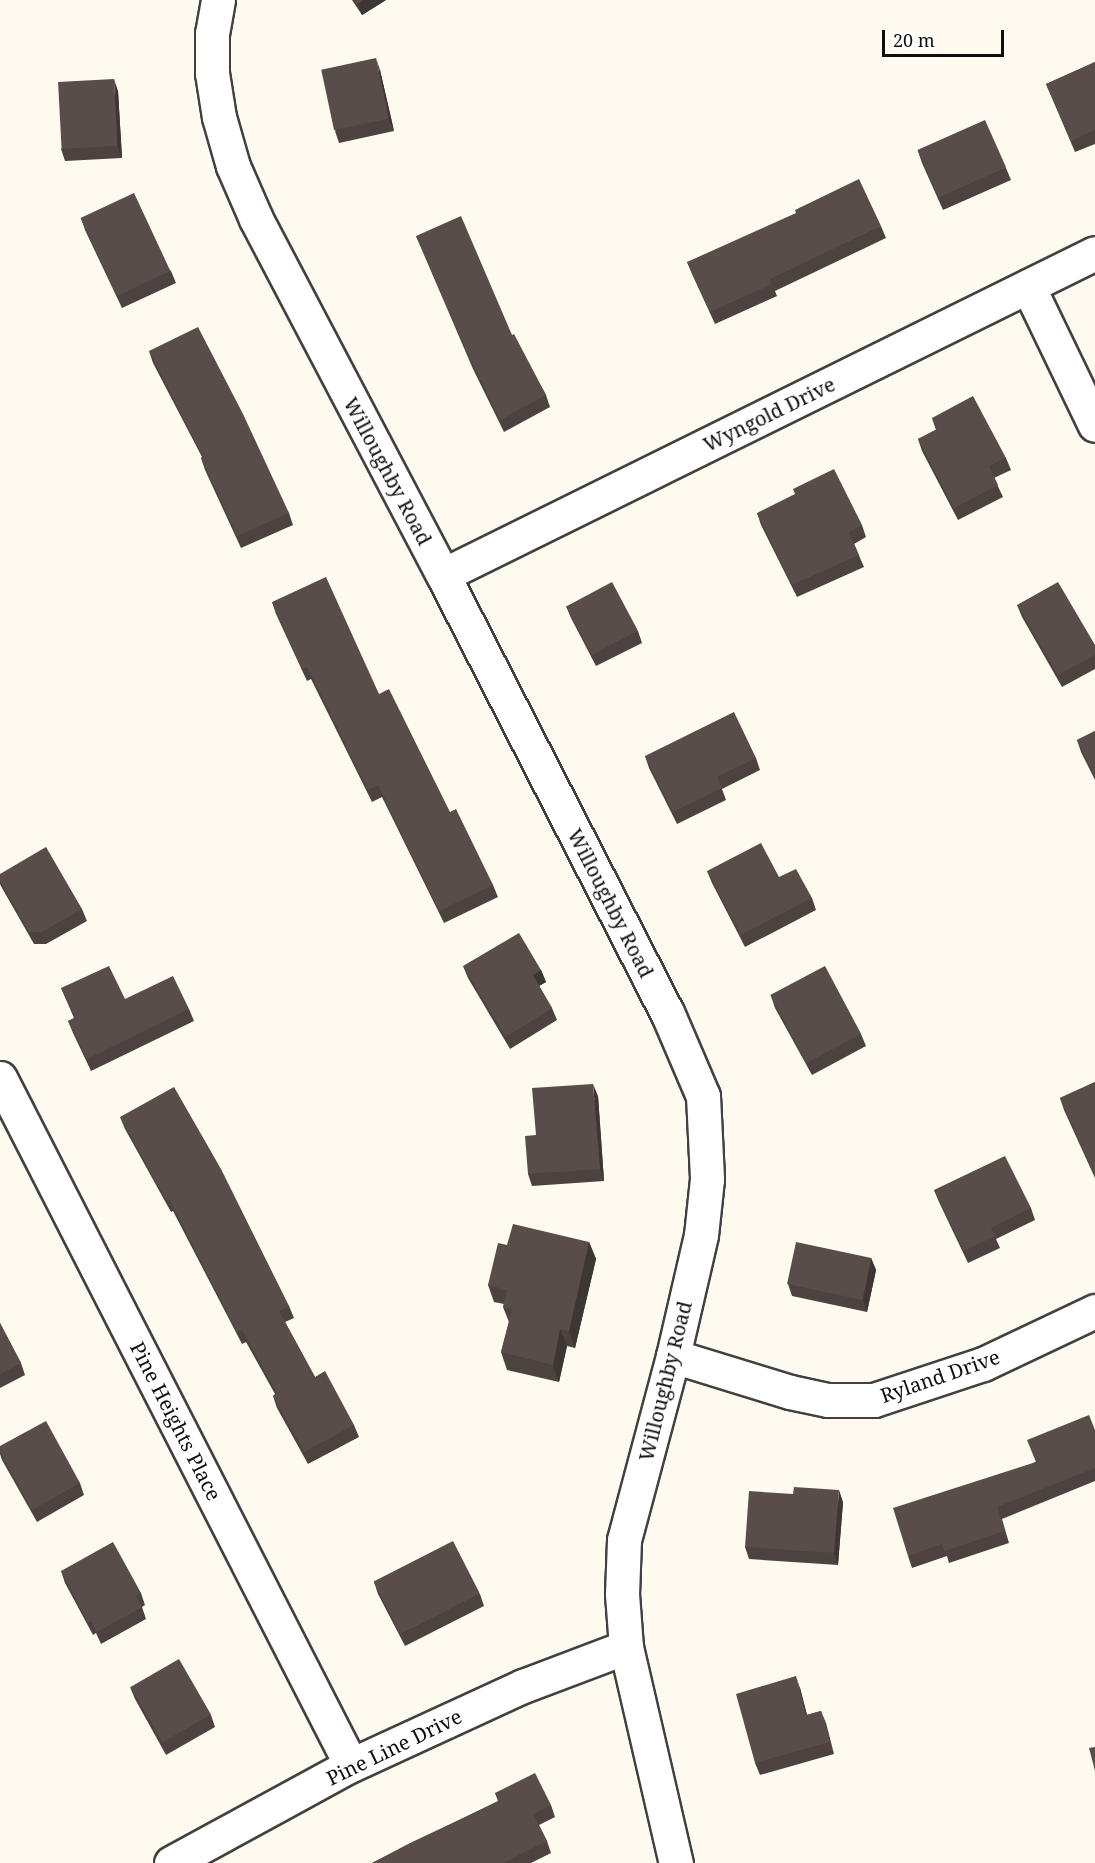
<!DOCTYPE html>
<style>
body{margin:0}
#map{position:relative;width:1095px;height:1863px;overflow:hidden;background:#fffaef;font-family:"Noto Serif",serif}
div>[style]{position:absolute}
.roads{filter:drop-shadow(2px 0 #414141) drop-shadow(-2px 0 #414141) drop-shadow(0 2px #414141) drop-shadow(0 -2px #414141)}
.minor>*{height:33px;margin:-16.5px;padding:0 16.5px;transform-origin:16.5px;border-radius:16.5px;background:#fff}
.wall>*{inset:0;background:#4c423f}
.shaded-wall>*{inset:0;background:#3e3633}
.building>*{inset:0;background:#584d49;transform-origin:0 0}
span{translate:-50% -50%;white-space:nowrap;text-align:center;line-height:1.15;-webkit-text-stroke:6px #fff;paint-order:stroke}
.street-label{font-size:20px;color:#0e0e0e}
.scale{position:absolute;left:882px;top:30px;width:122px;height:27px;box-sizing:border-box;border:3px solid #0e0e0e;border-top:0;padding-left:8px;font-size:18px;line-height:21px;white-space:nowrap;color:#0e0e0e;-webkit-text-stroke:4px #fff;paint-order:stroke}
</style>
<div id="map">
<div class="roads">
<div class="minor">
<div style="left:218px;top:0;width:34px;rotate:100deg"></div>
<div style="left:212px;top:33px;width:40px;rotate:90deg"></div>
<div style="left:212px;top:73px;width:45px;rotate:81deg"></div>
<div style="left:219px;top:117px;width:51px;rotate:74.1deg"></div>
<div style="left:233px;top:166px;width:58px;rotate:66.5deg"></div>
<div style="left:256px;top:219px;width:402px;rotate:62.3deg"></div>
<div style="left:443px;top:575px;width:491px;rotate:62.9deg"></div>
<div style="left:667px;top:1012px;width:91px;rotate:66.8deg"></div>
<div style="left:703px;top:1096px;width:83px;rotate:87.2deg"></div>
<div style="left:707px;top:1179px;width:56px;rotate:96.1deg"></div>
<div style="left:701px;top:1235px;width:124px;rotate:103deg"></div>
<div style="left:673px;top:1356px;width:190px;rotate:104.9deg"></div>
<div style="left:624px;top:1540px;width:54px;rotate:92.1deg"></div>
<div style="left:622px;top:1594px;width:53px;rotate:85.7deg"></div>
<div style="left:626px;top:1647px;width:222px;rotate:77deg"></div>
<div style="left:1028px;top:286px;width:154px;rotate:64.3deg"></div>
<div style="left:443px;top:575px;width:727px;rotate:-26.28deg"></div>
<div style="left:0;top:1078px;width:771px;rotate:62.94deg"></div>
<div style="left:673px;top:1356px;width:122px;rotate:17.1deg"></div>
<div style="left:790px;top:1392px;width:39px;rotate:12deg"></div>
<div style="left:828px;top:1400px;width:46px"></div>
<div style="left:874px;top:1400px;width:115px;rotate:-18.3deg"></div>
<div style="left:983px;top:1364px;width:124px;rotate:-25.3deg"></div>
<div style="left:171px;top:1863px;width:205px;rotate:-28.6deg"></div>
<div style="left:351px;top:1765px;width:189px;rotate:-24.7deg"></div>
<div style="left:523px;top:1686px;width:110px;rotate:-20.7deg"></div>
</div>
</div>
<div class="wall">
<div style="clip-path:polygon(352px 0,386px 0,362px 15px)"></div>
<div style="clip-path:polygon(1095px 62px,1095px 144px,1075px 152px,1046px 84px)"></div>
<div style="clip-path:polygon(380px 70px,394px 131px,339px 143px,335px 131px)"></div>
<div style="clip-path:polygon(118px 91px,122px 158px,65px 161px,61px 149px)"></div>
<div style="clip-path:polygon(918px 151px,1006px 168px,1011px 180px,943px 210px,922px 163px)"></div>
<div style="clip-path:polygon(81px 218px,171px 271px,176px 283px,122px 308px,85px 230px)"></div>
<div style="clip-path:polygon(881px 226px,886px 238px,775px 291px,777px 296px,715px 324px,692px 274px,687px 262px)"></div>
<div style="clip-path:polygon(416px 236px,512px 335px,546px 395px,550px 407px,504px 432px,473px 369px)"></div>
<div style="clip-path:polygon(149px 351px,289px 513px,293px 525px,241px 548px,205px 470px,201px 458px,202px 457px,153px 363px)"></div>
<div style="clip-path:polygon(932px 418px,1006px 458px,1011px 470px,994px 478px,1003px 497px,958px 520px,922px 451px,918px 439px,936px 430px)"></div>
<div style="clip-path:polygon(757px 513px,862px 525px,866px 537px,854px 544px,864px 567px,797px 597px,761px 525px)"></div>
<div style="clip-path:polygon(272px 602px,379px 694px,493px 885px,498px 897px,444px 923px,382px 797px,372px 802px,311px 679px,307px 681px,276px 614px)"></div>
<div style="clip-path:polygon(1017px 605px,1095px 645px,1095px 669px,1062px 687px,1022px 617px)"></div>
<div style="clip-path:polygon(566px 606px,638px 631px,642px 643px,596px 666px,571px 618px)"></div>
<div style="clip-path:polygon(1095px 731px,1095px 780px,1081px 752px,1077px 740px)"></div>
<div style="clip-path:polygon(645px 756px,756px 758px,760px 770px,722px 789px,726px 800px,677px 824px,649px 768px)"></div>
<div style="clip-path:polygon(707px 871px,779px 877px,812px 898px,816px 910px,745px 947px,712px 883px)"></div>
<div style="clip-path:polygon(0 874px,82px 909px,87px 921px,46px 944px,34px 944px,2px 888px,0 884px)"></div>
<div style="clip-path:polygon(463px 966px,541px 970px,546px 982px,539px 986px,552px 1008px,557px 1020px,510px 1049px,468px 978px)"></div>
<div style="clip-path:polygon(61px 988px,125px 999px,189px 1009px,194px 1021px,91px 1071px,73px 1033px,68px 1021px,74px 1018px)"></div>
<div style="clip-path:polygon(771px 996px,861px 1034px,866px 1046px,812px 1075px,775px 1008px)"></div>
<div style="clip-path:polygon(1095px 1082px,1095px 1178px,1064px 1110px,1060px 1098px)"></div>
<div style="clip-path:polygon(598px 1096px,604px 1181px,532px 1186px,528px 1174px)"></div>
<div style="clip-path:polygon(120px 1117px,289px 1306px,294px 1318px,285px 1322px,315px 1377px,354px 1425px,359px 1437px,308px 1464px,277px 1408px,273px 1396px,275px 1394px,246px 1342px,242px 1344px,173px 1211px,171px 1212px,125px 1129px)"></div>
<div style="clip-path:polygon(934px 1190px,1031px 1208px,1035px 1220px,996px 1239px,1000px 1248px,968px 1263px,939px 1202px)"></div>
<div style="clip-path:polygon(589px 1242px,596px 1259px,575px 1348px,567px 1346px,559px 1382px,507px 1370px,501px 1352px,509px 1322px,503px 1307px,504px 1304px,494px 1302px,488px 1285px,507px 1245px)"></div>
<div style="clip-path:polygon(871px 1258px,876px 1270px,867px 1312px,792px 1296px,788px 1284px)"></div>
<div style="clip-path:polygon(0 1323px,21px 1363px,25px 1375px,0 1388px)"></div>
<div style="clip-path:polygon(1095px 1430px,1095px 1481px,1002px 1519px,1009px 1543px,949px 1563px,947px 1556px,912px 1568px,908px 1556px,1035px 1462px)"></div>
<div style="clip-path:polygon(0 1446px,80px 1483px,84px 1495px,37px 1522px,2px 1460px,0 1454px)"></div>
<div style="clip-path:polygon(843px 1502px,838px 1565px,749px 1559px,745px 1547px)"></div>
<div style="clip-path:polygon(61px 1571px,141px 1593px,145px 1605px,142px 1607px,146px 1619px,101px 1644px,96px 1633px,93px 1635px,65px 1583px)"></div>
<div style="clip-path:polygon(374px 1582px,480px 1594px,484px 1606px,405px 1646px,378px 1594px)"></div>
<div style="clip-path:polygon(130px 1687px,211px 1715px,215px 1727px,166px 1755px,135px 1699px)"></div>
<div style="clip-path:polygon(800px 1688px,807px 1715px,821px 1711px,834px 1754px,760px 1775px,755px 1763px)"></div>
<div style="clip-path:polygon(495px 1793px,551px 1805px,555px 1817px,539px 1825px,547px 1841px,551px 1853px,531px 1863px,372px 1863px,498px 1801px)"></div>
</div>
<div class="shaded-wall">
<div style="clip-path:polygon(363px 0,386px 0,362px 15px,358px 4px)"></div>
<div style="clip-path:polygon(376px 58px,380px 70px,394px 131px,389px 119px)"></div>
<div style="clip-path:polygon(114px 79px,118px 91px,122px 158px,117px 146px)"></div>
<div style="clip-path:polygon(541px 970px,546px 982px,537px 987px,533px 975px)"></div>
<div style="clip-path:polygon(593px 1084px,598px 1096px,604px 1181px,600px 1169px)"></div>
<div style="clip-path:polygon(589px 1242px,596px 1259px,575px 1348px,569px 1331px)"></div>
<div style="clip-path:polygon(871px 1258px,876px 1270px,867px 1312px,863px 1300px)"></div>
<div style="clip-path:polygon(560px 1329px,567px 1346px,559px 1382px,553px 1365px)"></div>
<div style="clip-path:polygon(839px 1490px,843px 1502px,838px 1565px,834px 1553px)"></div>
<div style="clip-path:polygon(796px 1676px,800px 1688px,810px 1727px,806px 1715px)"></div>
<div style="clip-path:polygon(821px 1711px,826px 1723px,834px 1754px,830px 1742px)"></div>
</div>
<div class="building">
<div style="clip-path:polygon(355px 0,363px 0,358px 4px)"></div>
<div style="left:376px;top:58px;width:62px;height:56px;rotate:78deg"></div>
<div style="clip-path:polygon(1095px 62px,1095px 130px,1071px 141px,1046px 84px)"></div>
<div style="left:114px;top:79px;width:67px;height:56px;rotate:87deg"></div>
<div style="left:985px;top:120px;width:52px;height:74px;rotate:66deg"></div>
<div style="clip-path:polygon(859px 179px,881px 226px,770px 279px,772px 284px,710px 312px,687px 262px,796px 213px,795px 210px)"></div>
<div style="left:134px;top:193px;width:86px;height:59px;rotate:65deg"></div>
<div style="clip-path:polygon(461px 216px,512px 335px,514px 334px,546px 395px,500px 420px,469px 357px,416px 236px)"></div>
<div style="clip-path:polygon(198px 327px,243px 414px,289px 513px,237px 536px,201px 458px,203px 457px,149px 351px)"></div>
<div style="clip-path:polygon(973px 396px,1006px 458px,989px 466px,998px 485px,954px 508px,918px 439px,937px 429px,932px 418px)"></div>
<div style="clip-path:polygon(834px 469px,862px 525px,849px 532px,859px 555px,792px 585px,757px 513px,795px 494px,793px 489px)"></div>
<div style="clip-path:polygon(326px 577px,379px 694px,389px 689px,450px 812px,456px 809px,493px 885px,439px 911px,378px 785px,368px 790px,307px 667px,302px 669px,272px 602px)"></div>
<div style="left:612px;top:582px;width:55px;height:52px;rotate:62deg"></div>
<div style="clip-path:polygon(1058px 582px,1095px 645px,1095px 655px,1058px 675px,1017px 605px)"></div>
<div style="clip-path:polygon(734px 712px,756px 758px,717px 777px,722px 788px,673px 812px,645px 756px)"></div>
<div style="clip-path:polygon(1095px 731px,1095px 776px,1077px 740px)"></div>
<div style="clip-path:polygon(761px 843px,779px 877px,796px 869px,812px 898px,741px 935px,707px 871px)"></div>
<div style="clip-path:polygon(46px 847px,82px 909px,42px 932px,29px 932px,0 881px,0 874px)"></div>
<div style="clip-path:polygon(519px 933px,541px 970px,533px 975px,552px 1008px,506px 1037px,463px 966px)"></div>
<div style="clip-path:polygon(109px 966px,125px 999px,173px 976px,189px 1009px,87px 1059px,68px 1021px,75px 1018px,61px 988px)"></div>
<div style="left:825px;top:966px;width:77px;height:62px;rotate:62deg"></div>
<div style="clip-path:polygon(1095px 1082px,1095px 1176px,1060px 1098px)"></div>
<div style="clip-path:polygon(593px 1084px,600px 1169px,528px 1174px,525px 1136px,536px 1135px,532px 1088px)"></div>
<div style="clip-path:polygon(174px 1087px,221px 1169px,289px 1306px,279px 1311px,315px 1377px,325px 1371px,354px 1425px,304px 1452px,273px 1396px,277px 1393px,242px 1330px,237px 1332px,169px 1199px,166px 1200px,120px 1117px)"></div>
<div style="clip-path:polygon(1005px 1156px,1031px 1208px,991px 1228px,995px 1236px,964px 1251px,934px 1190px)"></div>
<div style="clip-path:polygon(513px 1224px,589px 1242px,569px 1331px,560px 1329px,553px 1365px,501px 1352px,512px 1309px,503px 1307px,507px 1290px,488px 1285px,498px 1243px,507px 1245px)"></div>
<div style="left:796px;top:1242px;width:77px;height:43px;rotate:12deg"></div>
<div style="clip-path:polygon(0 1323px,21px 1363px,0 1374px)"></div>
<div style="clip-path:polygon(1089px 1415px,1095px 1430px,1095px 1468px,997px 1507px,1005px 1531px,945px 1551px,942px 1544px,908px 1556px,893px 1508px,1036px 1462px,1027px 1440px)"></div>
<div style="clip-path:polygon(46px 1421px,80px 1483px,32px 1510px,0 1452px,0 1446px)"></div>
<div style="clip-path:polygon(794px 1487px,839px 1490px,834px 1553px,745px 1547px,749px 1491px,793px 1494px)"></div>
<div style="left:453px;top:1541px;width:59px;height:89px;rotate:63deg"></div>
<div style="clip-path:polygon(113px 1542px,141px 1593px,136px 1596px,142px 1607px,97px 1632px,91px 1621px,88px 1623px,61px 1571px)"></div>
<div style="left:179px;top:1659px;width:64px;height:56px;rotate:60deg"></div>
<div style="clip-path:polygon(796px 1676px,806px 1715px,821px 1711px,830px 1742px,755px 1763px,736px 1694px)"></div>
<div style="clip-path:polygon(1095px 1747px,1095px 1771px,1089px 1748px)"></div>
<div style="clip-path:polygon(535px 1773px,551px 1805px,533px 1814px,547px 1841px,503px 1863px,372px 1863px,410px 1843px,499px 1801px,495px 1793px)"></div>
</div>
<div class="street-label">
<span style="left:769px;top:414px;rotate:-26deg">Wyngold Drive</span>
<span style="left:388px;top:471px;rotate:62deg">Willoughby Road</span>
<span style="left:611px;top:903px;rotate:63deg">Willoughby Road</span>
<span style="left:940px;top:1376px;rotate:-19deg">Ryland Drive</span>
<span style="left:665px;top:1381px;rotate:-76deg">Willoughby Road</span>
<span style="left:176px;top:1421px;rotate:63deg">Pine Heights Place</span>
<span style="left:394px;top:1747px;rotate:-26deg">Pine Line Drive</span>
</div>
<div class="scale">20 m</div>
</div>
